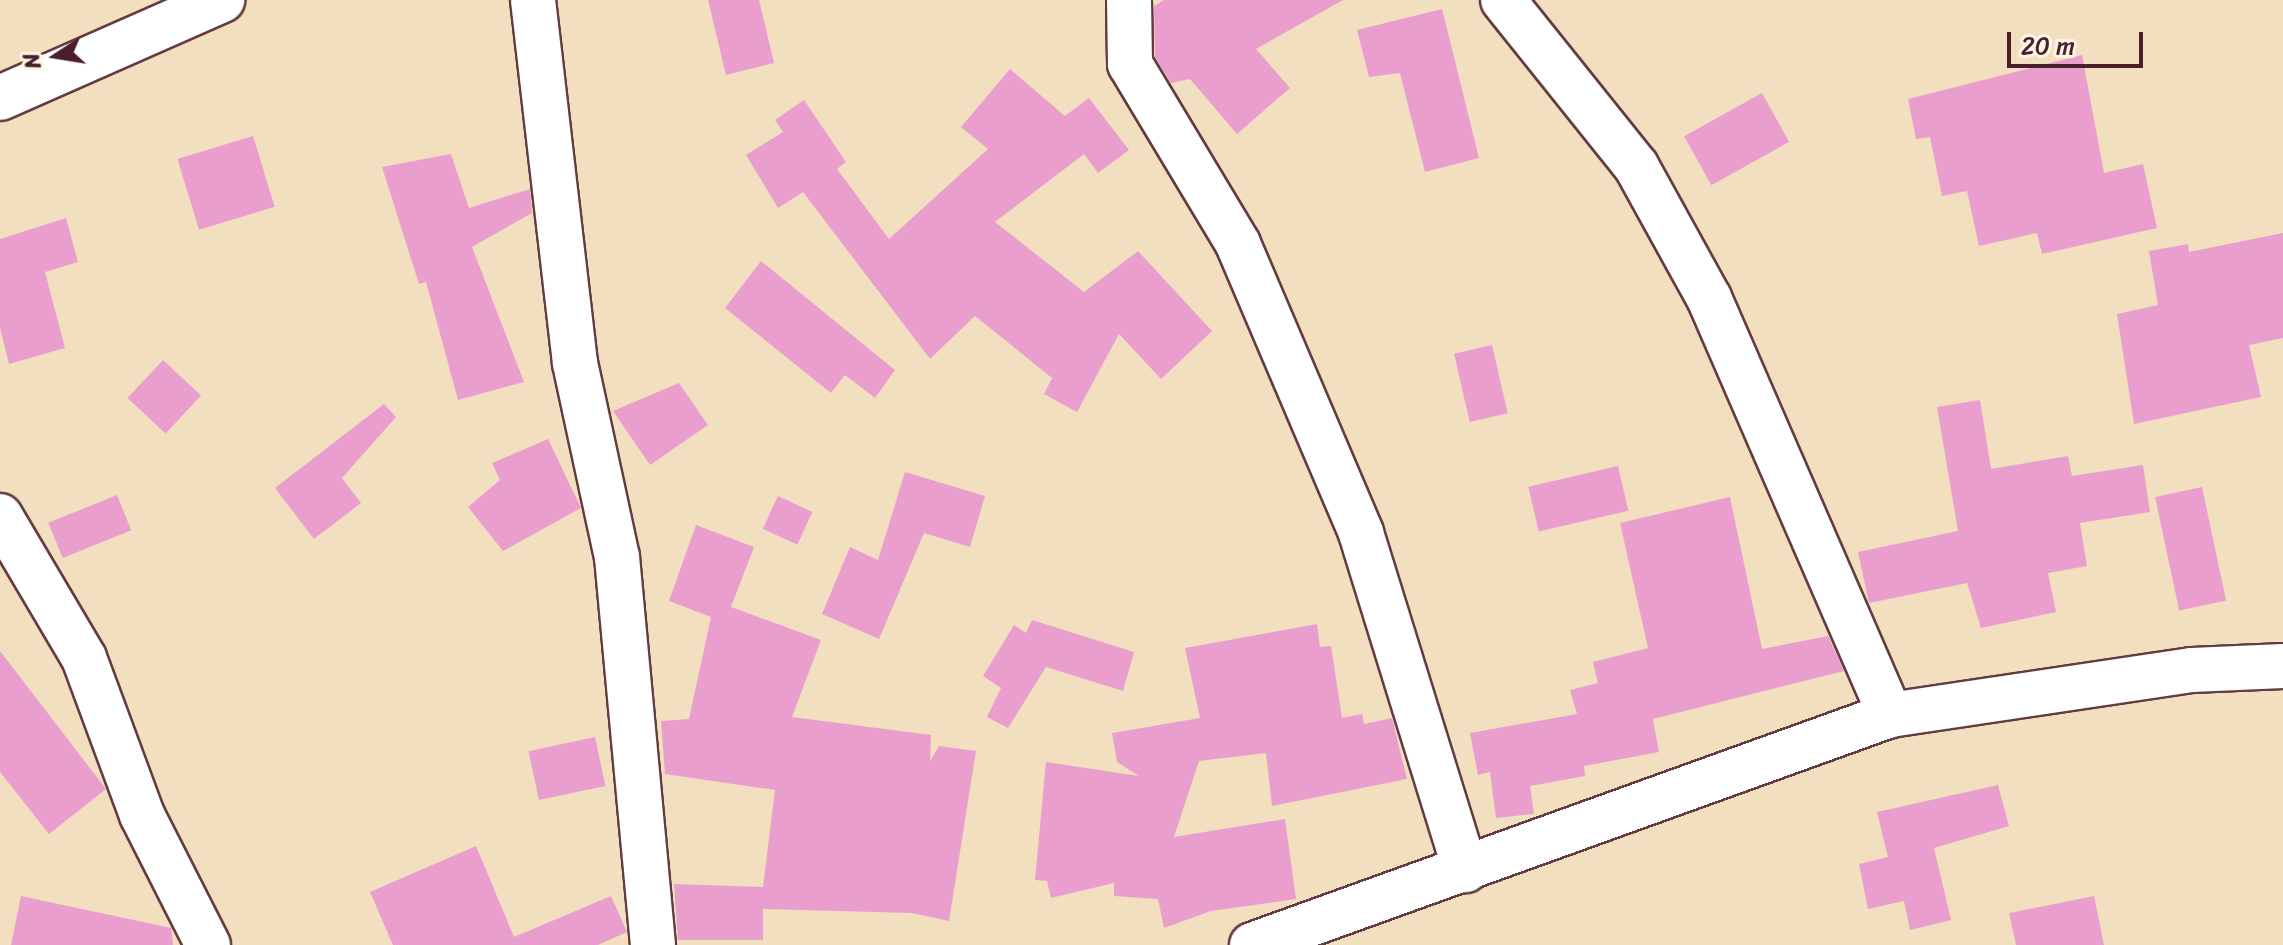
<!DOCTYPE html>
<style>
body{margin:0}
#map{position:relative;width:2283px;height:945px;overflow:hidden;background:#f2dfbf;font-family:Sriracha,sans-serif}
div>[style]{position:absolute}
.building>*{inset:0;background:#e99ece;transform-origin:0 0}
.roads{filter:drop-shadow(2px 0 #633c41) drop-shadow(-2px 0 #633c41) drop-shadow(0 2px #633c41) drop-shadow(0 -2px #633c41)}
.minor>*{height:44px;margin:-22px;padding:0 22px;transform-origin:22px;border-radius:22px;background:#fff}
span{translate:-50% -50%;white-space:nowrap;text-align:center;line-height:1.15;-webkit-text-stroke:8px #fcf5e5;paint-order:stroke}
.north{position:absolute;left:16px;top:16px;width:80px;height:80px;-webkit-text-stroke:6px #fcf5e5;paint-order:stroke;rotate:258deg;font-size:22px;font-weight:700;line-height:32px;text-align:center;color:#4a1f2b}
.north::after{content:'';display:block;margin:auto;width:28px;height:36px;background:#4a1f2b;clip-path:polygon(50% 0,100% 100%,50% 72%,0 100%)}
.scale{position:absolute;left:2007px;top:32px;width:136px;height:36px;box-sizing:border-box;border:4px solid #4a1f2b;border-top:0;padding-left:10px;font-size:24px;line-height:28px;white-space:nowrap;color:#4a1f2b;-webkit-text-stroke:6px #fcf5e5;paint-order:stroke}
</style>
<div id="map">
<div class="building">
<div style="clip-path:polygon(708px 0,759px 0,774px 63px,726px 75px)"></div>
<div style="clip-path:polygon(1164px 0,1343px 0,1256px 49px,1290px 88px,1237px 134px,1190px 79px,1171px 83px,1155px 57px,1154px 6px)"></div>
<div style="clip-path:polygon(1442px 9px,1479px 158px,1425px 172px,1400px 73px,1369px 77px,1357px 30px)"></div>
<div style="clip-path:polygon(2082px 55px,2104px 173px,2143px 164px,2157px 228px,2042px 254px,2037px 233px,1979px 246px,1967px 191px,1942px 196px,1930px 137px,1916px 139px,1908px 99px)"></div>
<div style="clip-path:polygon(1010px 69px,1065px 116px,1089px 98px,1129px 150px,1098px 173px,1084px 154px,995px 222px,1084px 292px,1138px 251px,1212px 331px,1161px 379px,1119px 334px,1077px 412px,1044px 394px,1052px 378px,975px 316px,930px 359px,803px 192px,778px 208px,746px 155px,783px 132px,775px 120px,804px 100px,846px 162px,837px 169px,889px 239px,988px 149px,961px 127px)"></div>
<div style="left:1762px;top:93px;width:56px;height:89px;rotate:61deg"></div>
<div style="left:253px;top:136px;width:74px;height:79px;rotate:73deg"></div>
<div style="clip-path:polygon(451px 154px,469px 208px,530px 189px,532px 213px,472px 247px,524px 382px,458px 400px,426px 282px,419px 284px,382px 167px)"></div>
<div style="clip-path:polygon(66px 218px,78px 262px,45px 272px,65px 348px,9px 364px,0 328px,0 239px)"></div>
<div style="clip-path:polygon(2283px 233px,2283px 338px,2249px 345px,2261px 397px,2134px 424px,2117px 314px,2158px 305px,2149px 251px,2188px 244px,2189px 252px)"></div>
<div style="clip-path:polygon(761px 261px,895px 370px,875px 398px,845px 375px,831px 393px,725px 308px)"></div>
<div style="left:1492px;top:345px;width:70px;height:39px;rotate:77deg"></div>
<div style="left:163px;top:360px;width:52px;height:52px;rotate:43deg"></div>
<div style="clip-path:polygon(679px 383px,708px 425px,650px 465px,613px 411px)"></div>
<div style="clip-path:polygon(1980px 400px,1991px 469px,2068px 456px,2072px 476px,2143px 465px,2150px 512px,2080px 523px,2087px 566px,2048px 573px,2056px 612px,1981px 628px,1967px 583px,1869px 603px,1858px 552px,1958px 531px,1937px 407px)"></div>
<div style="clip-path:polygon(384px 404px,396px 417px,342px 478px,361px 503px,314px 539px,275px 488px)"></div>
<div style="clip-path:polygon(548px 439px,581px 508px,503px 551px,468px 507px,500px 480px,492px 463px)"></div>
<div style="left:1618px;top:466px;width:46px;height:92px;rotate:77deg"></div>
<div style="clip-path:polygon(905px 472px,985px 496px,970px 547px,924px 533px,879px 639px,822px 614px,850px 547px,878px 560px)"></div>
<div style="left:2202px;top:487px;width:116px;height:48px;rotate:78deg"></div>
<div style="left:117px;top:495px;width:38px;height:74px;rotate:68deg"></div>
<div style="left:778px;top:496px;width:38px;height:36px;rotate:25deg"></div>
<div style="clip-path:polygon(1730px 497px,1762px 649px,1828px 636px,1844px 671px,1653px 719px,1659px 752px,1584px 766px,1585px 776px,1530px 786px,1534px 814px,1496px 818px,1490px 772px,1478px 775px,1470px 733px,1577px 714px,1570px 690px,1598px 683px,1593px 662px,1648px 648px,1620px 523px)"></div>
<div style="clip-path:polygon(696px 525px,754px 547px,731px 607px,821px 640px,792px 717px,931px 735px,930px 761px,939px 746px,976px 751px,949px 921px,912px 913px,763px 909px,763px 940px,678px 940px,674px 884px,763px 887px,775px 790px,665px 774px,661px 721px,689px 719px,711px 617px,669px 601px)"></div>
<div style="clip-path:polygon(1032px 620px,1134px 652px,1123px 691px,1046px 667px,1008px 728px,987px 717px,1001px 688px,983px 676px,1014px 625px,1026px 633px)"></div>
<div style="clip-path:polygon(1317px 624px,1320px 647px,1331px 646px,1342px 718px,1362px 714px,1364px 724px,1392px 718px,1407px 779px,1272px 806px,1266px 753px,1199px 761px,1174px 837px,1285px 819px,1296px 899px,1211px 911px,1164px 928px,1158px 899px,1114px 896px,1114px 883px,1051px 898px,1047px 881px,1035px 880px,1046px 762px,1139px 776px,1117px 762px,1112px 733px,1200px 718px,1185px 648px)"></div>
<div style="clip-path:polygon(0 651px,106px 789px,49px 834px,0 772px)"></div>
<div style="left:595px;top:737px;width:50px;height:68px;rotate:78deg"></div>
<div style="clip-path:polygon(1998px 785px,2009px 826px,1934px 848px,1951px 920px,1910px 930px,1904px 901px,1868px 909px,1859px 864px,1888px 857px,1877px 812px)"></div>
<div style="clip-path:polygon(476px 846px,514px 937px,611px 896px,627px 932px,598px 945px,393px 945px,370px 892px)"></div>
<div style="clip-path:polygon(21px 896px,171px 928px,173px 945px,11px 945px)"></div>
<div style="clip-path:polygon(2094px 896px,2104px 945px,2016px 945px,2009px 913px)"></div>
</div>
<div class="roads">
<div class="minor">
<div style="left:533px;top:0;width:365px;rotate:83.4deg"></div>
<div style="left:575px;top:363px;width:198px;rotate:77.8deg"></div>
<div style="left:617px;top:557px;width:390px;rotate:84.7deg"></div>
<div style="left:1129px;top:0;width:64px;rotate:89.1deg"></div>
<div style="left:1130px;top:64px;width:210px;rotate:59deg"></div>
<div style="left:1238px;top:244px;width:314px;rotate:66.9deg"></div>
<div style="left:1361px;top:533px;width:353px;rotate:72.8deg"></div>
<div style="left:1503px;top:0;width:213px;rotate:51.3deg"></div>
<div style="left:1636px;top:166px;width:151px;rotate:61.1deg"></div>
<div style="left:1709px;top:298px;width:455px;rotate:66.5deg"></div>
<div style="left:0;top:98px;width:243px;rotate:-23.8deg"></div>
<div style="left:0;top:516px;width:165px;rotate:59.4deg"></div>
<div style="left:84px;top:658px;width:167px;rotate:69.7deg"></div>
<div style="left:142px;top:815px;width:146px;rotate:63.1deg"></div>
<div style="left:1252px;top:945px;width:678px;rotate:-19.82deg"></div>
<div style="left:1890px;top:715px;width:305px;rotate:-8.5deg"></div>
<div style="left:2192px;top:670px;width:91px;rotate:-2.5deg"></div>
</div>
</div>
<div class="north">N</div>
<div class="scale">20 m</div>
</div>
